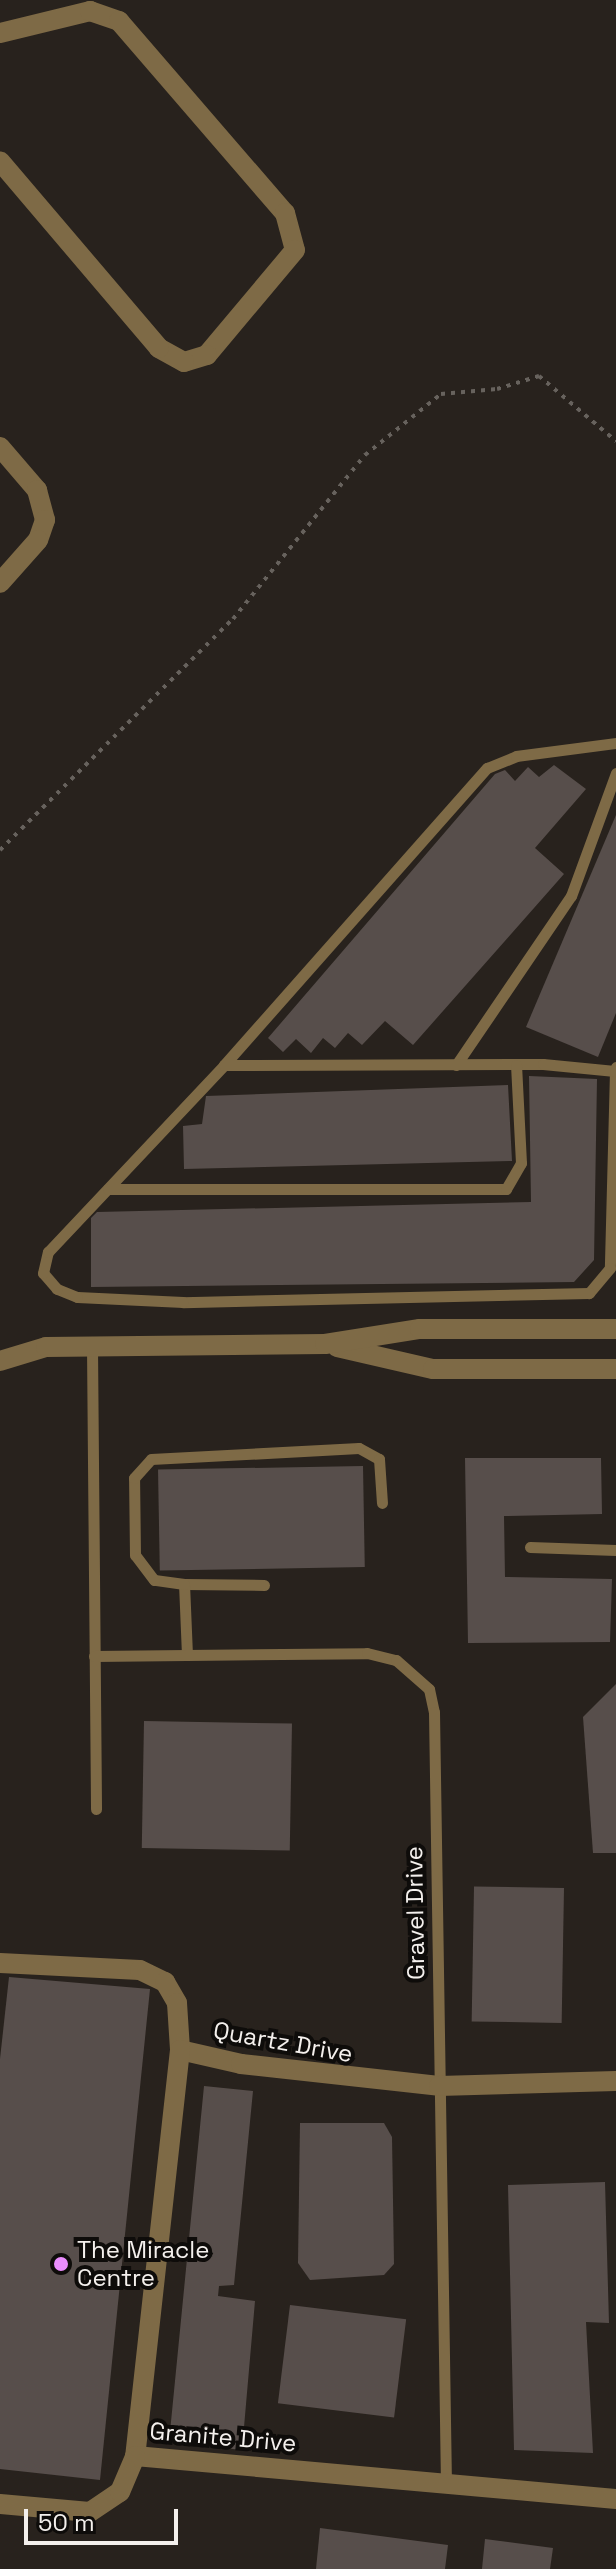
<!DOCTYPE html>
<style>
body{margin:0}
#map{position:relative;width:616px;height:2569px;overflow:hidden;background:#28221d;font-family:"Space Grotesk",sans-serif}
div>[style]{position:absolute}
.building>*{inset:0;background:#574e4b;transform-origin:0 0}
.path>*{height:4px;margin-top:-2px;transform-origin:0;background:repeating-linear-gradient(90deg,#67625d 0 4px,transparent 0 10px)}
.lane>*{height:11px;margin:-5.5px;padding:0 5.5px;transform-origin:5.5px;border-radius:5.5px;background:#7e6a46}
.street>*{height:20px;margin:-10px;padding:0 10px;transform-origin:10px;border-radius:10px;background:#7e6a46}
.dots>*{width:22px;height:22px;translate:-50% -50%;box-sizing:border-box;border:4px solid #0e0c0a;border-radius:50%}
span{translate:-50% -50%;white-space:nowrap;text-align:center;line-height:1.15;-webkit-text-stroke:8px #0e0c0a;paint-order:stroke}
.street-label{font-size:24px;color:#f4f0ed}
.poi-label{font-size:24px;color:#f4f0ed}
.left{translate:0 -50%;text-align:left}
.scale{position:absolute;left:24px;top:2509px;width:154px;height:36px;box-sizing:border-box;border:4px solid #f4f0ed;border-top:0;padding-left:10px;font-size:24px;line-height:28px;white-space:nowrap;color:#f4f0ed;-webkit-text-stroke:6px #0e0c0a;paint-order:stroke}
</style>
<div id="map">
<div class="building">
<div style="clip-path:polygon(554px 765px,586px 789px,535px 848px,564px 874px,413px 1045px,385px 1021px,362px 1045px,348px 1033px,335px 1048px,323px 1038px,311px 1053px,296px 1039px,283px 1052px,268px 1038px,495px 774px,505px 770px,515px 781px,528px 767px,539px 777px)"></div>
<div style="clip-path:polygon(616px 815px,616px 1013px,598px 1057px,526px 1027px)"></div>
<div style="clip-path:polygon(529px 1076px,597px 1079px,594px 1260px,574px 1282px,91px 1287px,91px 1218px,97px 1212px,531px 1202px)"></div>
<div style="clip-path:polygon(508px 1085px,512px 1161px,184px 1169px,183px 1126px,202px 1124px,206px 1096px)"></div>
<div style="clip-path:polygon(465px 1458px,601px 1458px,602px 1514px,504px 1516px,505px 1577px,612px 1579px,610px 1642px,468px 1643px)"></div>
<div style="left:363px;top:1466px;width:101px;height:205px;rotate:89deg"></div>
<div style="clip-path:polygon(616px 1684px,616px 1853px,593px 1853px,583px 1717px)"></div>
<div style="left:144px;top:1721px;width:148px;height:127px;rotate:1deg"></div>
<div style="left:564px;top:1888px;width:135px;height:90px;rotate:91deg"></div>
<div style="clip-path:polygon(9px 1977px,150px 1989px,100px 2480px,0 2469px,0 2059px)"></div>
<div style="clip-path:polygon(204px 2086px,253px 2091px,234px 2285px,219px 2286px,218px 2296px,255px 2301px,242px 2450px,169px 2442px)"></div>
<div style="clip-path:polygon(300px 2123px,384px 2123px,392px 2137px,394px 2264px,384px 2275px,310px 2280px,298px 2263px)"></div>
<div style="clip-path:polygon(605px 2182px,609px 2323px,586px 2322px,593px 2453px,514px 2450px,508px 2185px)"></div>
<div style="left:290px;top:2305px;width:117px;height:99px;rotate:7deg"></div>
<div style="clip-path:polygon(320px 2528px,448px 2545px,445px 2569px,316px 2569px)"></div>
<div style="clip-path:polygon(485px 2539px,553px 2548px,550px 2569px,482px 2569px)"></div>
</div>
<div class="path">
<div style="left:0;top:850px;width:328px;rotate:-44.8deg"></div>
<div style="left:233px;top:619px;width:211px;rotate:-51.2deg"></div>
<div style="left:365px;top:455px;width:97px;rotate:-38.8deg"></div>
<div style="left:441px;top:394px;width:56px;rotate:-5.1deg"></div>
<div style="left:497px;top:389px;width:44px;rotate:-17.2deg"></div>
<div style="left:539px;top:376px;width:101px;rotate:40.2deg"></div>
</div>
<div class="lane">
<div style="left:224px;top:1065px;width:397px;rotate:-48.5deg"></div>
<div style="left:487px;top:768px;width:31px;rotate:-22deg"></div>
<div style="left:516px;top:756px;width:101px;rotate:-7.4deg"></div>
<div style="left:456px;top:1065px;width:204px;rotate:-55.8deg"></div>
<div style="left:571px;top:896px;width:131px;rotate:-69.9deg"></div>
<div style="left:616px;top:1067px;width:4px;rotate:104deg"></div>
<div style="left:615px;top:1071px;width:197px;rotate:91.5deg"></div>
<div style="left:610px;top:1268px;width:33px;rotate:130deg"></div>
<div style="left:589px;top:1293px;width:406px;rotate:178.7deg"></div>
<div style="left:183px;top:1302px;width:106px;rotate:-177.3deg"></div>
<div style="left:77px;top:1297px;width:22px;rotate:-158deg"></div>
<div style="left:57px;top:1289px;width:21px;rotate:-131deg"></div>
<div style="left:43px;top:1273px;width:22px;rotate:-77deg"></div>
<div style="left:48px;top:1252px;width:257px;rotate:-46.7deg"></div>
<div style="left:224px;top:1065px;width:319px;rotate:-0.2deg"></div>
<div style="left:543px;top:1064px;width:72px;rotate:5.6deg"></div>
<div style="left:615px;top:1071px;width:1px;rotate:45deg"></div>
<div style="left:108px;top:1189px;width:398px"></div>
<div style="left:506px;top:1189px;width:30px;rotate:-60deg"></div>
<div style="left:521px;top:1163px;width:98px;rotate:-92.9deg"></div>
<div style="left:92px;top:1347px;width:462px;rotate:89.5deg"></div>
<div style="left:530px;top:1547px;width:86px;rotate:2deg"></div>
<div style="left:184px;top:1584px;width:80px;rotate:0.7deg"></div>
<div style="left:187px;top:1655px;width:71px;rotate:-92.4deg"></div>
<div style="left:184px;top:1584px;width:30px;rotate:-172deg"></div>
<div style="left:154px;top:1580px;width:31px;rotate:-127deg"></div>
<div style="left:135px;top:1555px;width:77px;rotate:-90.7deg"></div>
<div style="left:134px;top:1478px;width:25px;rotate:-48deg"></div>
<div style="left:151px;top:1459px;width:208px;rotate:-3deg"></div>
<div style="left:359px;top:1448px;width:23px;rotate:29deg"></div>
<div style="left:379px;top:1459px;width:44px;rotate:86.1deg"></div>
<div style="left:94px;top:1656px;width:273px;rotate:-0.6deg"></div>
<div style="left:367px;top:1653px;width:30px;rotate:14deg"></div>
<div style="left:396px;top:1660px;width:44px;rotate:41.3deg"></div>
<div style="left:429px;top:1689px;width:24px;rotate:78deg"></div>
<div style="left:434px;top:1712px;width:771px;rotate:89.11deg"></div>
</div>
<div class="street">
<div style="left:0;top:33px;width:93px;rotate:-13.7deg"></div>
<div style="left:90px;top:11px;width:31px;rotate:19deg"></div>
<div style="left:119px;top:21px;width:254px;rotate:49.2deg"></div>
<div style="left:285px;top:213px;width:38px;rotate:75deg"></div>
<div style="left:295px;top:250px;width:137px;rotate:130deg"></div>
<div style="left:207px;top:355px;width:24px;rotate:163deg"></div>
<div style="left:184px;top:362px;width:29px;rotate:-151deg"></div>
<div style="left:159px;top:348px;width:245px;rotate:-130.4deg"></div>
<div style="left:0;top:447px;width:57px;rotate:49.3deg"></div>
<div style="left:37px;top:490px;width:31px;rotate:75deg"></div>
<div style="left:45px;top:520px;width:21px;rotate:109deg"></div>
<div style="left:38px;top:540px;width:57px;rotate:131.5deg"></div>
<div style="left:337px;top:1347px;width:98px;rotate:12.9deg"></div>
<div style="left:433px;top:1369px;width:183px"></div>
<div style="left:0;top:1361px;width:48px;rotate:-16.9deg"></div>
<div style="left:46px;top:1347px;width:279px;rotate:-0.6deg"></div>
<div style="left:325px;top:1344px;width:96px;rotate:-9deg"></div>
<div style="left:420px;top:1329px;width:196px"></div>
<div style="left:0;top:1963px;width:140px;rotate:2.9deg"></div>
<div style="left:140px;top:1970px;width:28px;rotate:26deg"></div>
<div style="left:165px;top:1982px;width:24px;rotate:60deg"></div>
<div style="left:177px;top:2003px;width:47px;rotate:86.3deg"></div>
<div style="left:180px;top:2050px;width:63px;rotate:12.9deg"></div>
<div style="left:241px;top:2064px;width:199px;rotate:6.3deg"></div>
<div style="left:439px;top:2086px;width:177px;rotate:-1.6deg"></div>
<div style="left:180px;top:2050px;width:408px;rotate:96.3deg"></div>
<div style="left:135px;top:2456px;width:483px;rotate:5.1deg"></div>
<div style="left:0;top:2504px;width:90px;rotate:5.1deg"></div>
<div style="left:90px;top:2512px;width:36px;rotate:-34deg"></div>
<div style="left:120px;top:2492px;width:39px;rotate:-67deg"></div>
</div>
<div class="dots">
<div style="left:61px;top:2264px;background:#ea8dfd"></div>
</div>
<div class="street-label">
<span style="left:415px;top:1913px;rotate:-91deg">Gravel Drive</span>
<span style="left:283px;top:2042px;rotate:10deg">Quartz Drive</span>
<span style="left:223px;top:2437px;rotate:5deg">Granite Drive</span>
</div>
<div class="poi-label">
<span class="left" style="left:77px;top:2264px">The Miracle<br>Centre</span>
</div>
<div class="scale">50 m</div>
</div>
